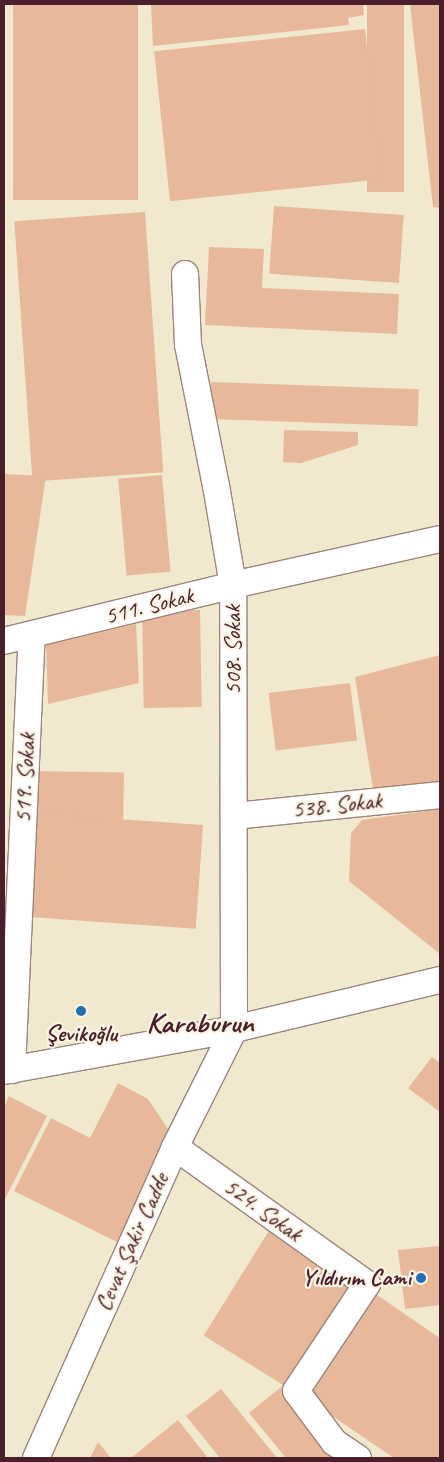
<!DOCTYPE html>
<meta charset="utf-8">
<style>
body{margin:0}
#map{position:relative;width:444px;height:1462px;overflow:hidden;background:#f0e9ce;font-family:Caveat,sans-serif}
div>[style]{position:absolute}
.building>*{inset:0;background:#e7b89a;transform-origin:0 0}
.roads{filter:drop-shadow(1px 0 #9d847c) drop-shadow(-1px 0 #9d847c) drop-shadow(0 1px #9d847c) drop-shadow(0 -1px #9d847c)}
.street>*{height:26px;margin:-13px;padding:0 13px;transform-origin:13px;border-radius:13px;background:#fff}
.dots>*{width:14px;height:14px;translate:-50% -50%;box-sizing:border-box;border:2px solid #fcf5e5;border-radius:50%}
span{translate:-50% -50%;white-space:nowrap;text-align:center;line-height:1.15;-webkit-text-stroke:4.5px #fcf5e5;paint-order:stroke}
.street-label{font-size:24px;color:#4a1f2b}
.poi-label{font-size:24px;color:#4a1f2b;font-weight:700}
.right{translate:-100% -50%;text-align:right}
.district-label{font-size:29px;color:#4a1f2b;font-weight:700}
.frame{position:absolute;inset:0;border:5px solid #4a1f2b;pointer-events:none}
</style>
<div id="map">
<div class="building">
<div style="left:13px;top:4px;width:125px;height:196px"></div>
<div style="clip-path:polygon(151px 4px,363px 4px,364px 15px,348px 18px,349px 25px,153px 46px)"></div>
<div style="left:367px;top:4px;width:37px;height:188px"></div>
<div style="clip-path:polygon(410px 4px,440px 4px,440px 208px,433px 207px)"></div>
<div style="left:365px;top:29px;width:151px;height:212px;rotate:84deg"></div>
<div style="left:274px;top:206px;width:130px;height:68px;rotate:4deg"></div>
<div style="left:145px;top:212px;width:261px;height:131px;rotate:86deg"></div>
<div style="clip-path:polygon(209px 247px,264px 249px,262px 288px,399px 294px,397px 334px,205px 325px)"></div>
<div style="left:211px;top:382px;width:208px;height:37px;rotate:2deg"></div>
<div style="clip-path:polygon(284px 430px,358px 432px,358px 445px,301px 463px,283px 462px)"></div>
<div style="clip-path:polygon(5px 474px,46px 476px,25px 616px,4px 615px)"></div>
<div style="left:162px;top:475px;width:97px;height:44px;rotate:85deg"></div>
<div style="left:200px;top:610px;width:97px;height:58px;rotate:89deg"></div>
<div style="clip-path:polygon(136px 624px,139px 683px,48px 704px,46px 645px)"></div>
<div style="clip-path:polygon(440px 655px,440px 787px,374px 795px,355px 677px)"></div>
<div style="left:350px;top:683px;width:58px;height:82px;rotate:83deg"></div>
<div style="left:31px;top:771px;width:93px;height:47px;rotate:1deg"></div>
<div style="clip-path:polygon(440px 809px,440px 954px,349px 881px,351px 833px,362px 820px)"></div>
<div style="left:203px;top:825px;width:104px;height:171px;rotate:94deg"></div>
<div style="clip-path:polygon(432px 1057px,440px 1063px,440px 1112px,408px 1088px)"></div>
<div style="clip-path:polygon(118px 1083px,148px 1099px,172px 1135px,117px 1242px,14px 1191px,51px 1118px,90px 1138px)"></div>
<div style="clip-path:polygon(9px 1096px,47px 1116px,4px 1201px,4px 1107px)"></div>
<div style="left:272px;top:1226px;width:98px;height:129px;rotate:32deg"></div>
<div style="clip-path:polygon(440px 1246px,440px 1305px,405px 1309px,398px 1250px)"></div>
<div style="clip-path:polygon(374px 1293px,440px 1338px,440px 1458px,394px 1458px,303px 1396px)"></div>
<div style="clip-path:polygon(281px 1387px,338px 1458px,286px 1458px,249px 1413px)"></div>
<div style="clip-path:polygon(221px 1389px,277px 1458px,220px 1458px,186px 1416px)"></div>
<div style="clip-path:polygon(178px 1420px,208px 1458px,131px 1458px)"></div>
<div style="clip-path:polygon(98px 1442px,111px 1458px,90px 1458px)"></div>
</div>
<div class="roads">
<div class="street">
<div style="left:4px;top:641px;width:236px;rotate:-13.7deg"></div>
<div style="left:233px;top:585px;width:212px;rotate:-12.5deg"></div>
<div style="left:234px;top:816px;width:207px;rotate:-5.8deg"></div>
<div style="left:12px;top:1070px;width:435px;rotate:-87.4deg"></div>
<div style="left:4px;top:1071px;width:234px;rotate:-10.3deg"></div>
<div style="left:234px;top:1029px;width:212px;rotate:-13.4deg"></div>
<div style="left:175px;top:1147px;width:236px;rotate:35.5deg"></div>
<div style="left:367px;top:1284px;width:128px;rotate:123.6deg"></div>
<div style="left:296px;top:1391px;width:64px;rotate:53.3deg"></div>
<div style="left:334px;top:1442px;width:29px;rotate:34deg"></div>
<div style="left:36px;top:1458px;width:341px;rotate:-65.9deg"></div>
<div style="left:175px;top:1147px;width:132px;rotate:-63.4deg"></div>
<div style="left:234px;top:1029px;width:444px;rotate:-90.1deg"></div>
<div style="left:233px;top:585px;width:100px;rotate:-99.7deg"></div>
<div style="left:216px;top:486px;width:144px;rotate:-101.2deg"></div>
<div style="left:188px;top:345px;width:71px;rotate:-92.4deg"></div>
</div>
</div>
<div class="dots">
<div style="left:81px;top:1011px;background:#1f6fb2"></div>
<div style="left:421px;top:1278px;background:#1f6fb2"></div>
</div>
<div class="street-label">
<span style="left:149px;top:606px;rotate:-14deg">511. Sokak</span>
<span style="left:233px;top:650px;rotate:-90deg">508. Sokak</span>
<span style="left:25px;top:778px;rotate:-87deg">519. Sokak</span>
<span style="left:337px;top:805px;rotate:-6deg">538. Sokak</span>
<span style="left:263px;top:1210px;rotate:36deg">524. Sokak</span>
<span style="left:132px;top:1242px;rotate:-66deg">Cevat Şakir Cadde</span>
</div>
<div class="poi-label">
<span style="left:81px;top:1034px">Şevikoğlu</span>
<span class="right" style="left:411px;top:1278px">Yıldırım Cami</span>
</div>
<div class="district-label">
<span style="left:200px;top:1023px">Karaburun</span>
</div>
<div class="frame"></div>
</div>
